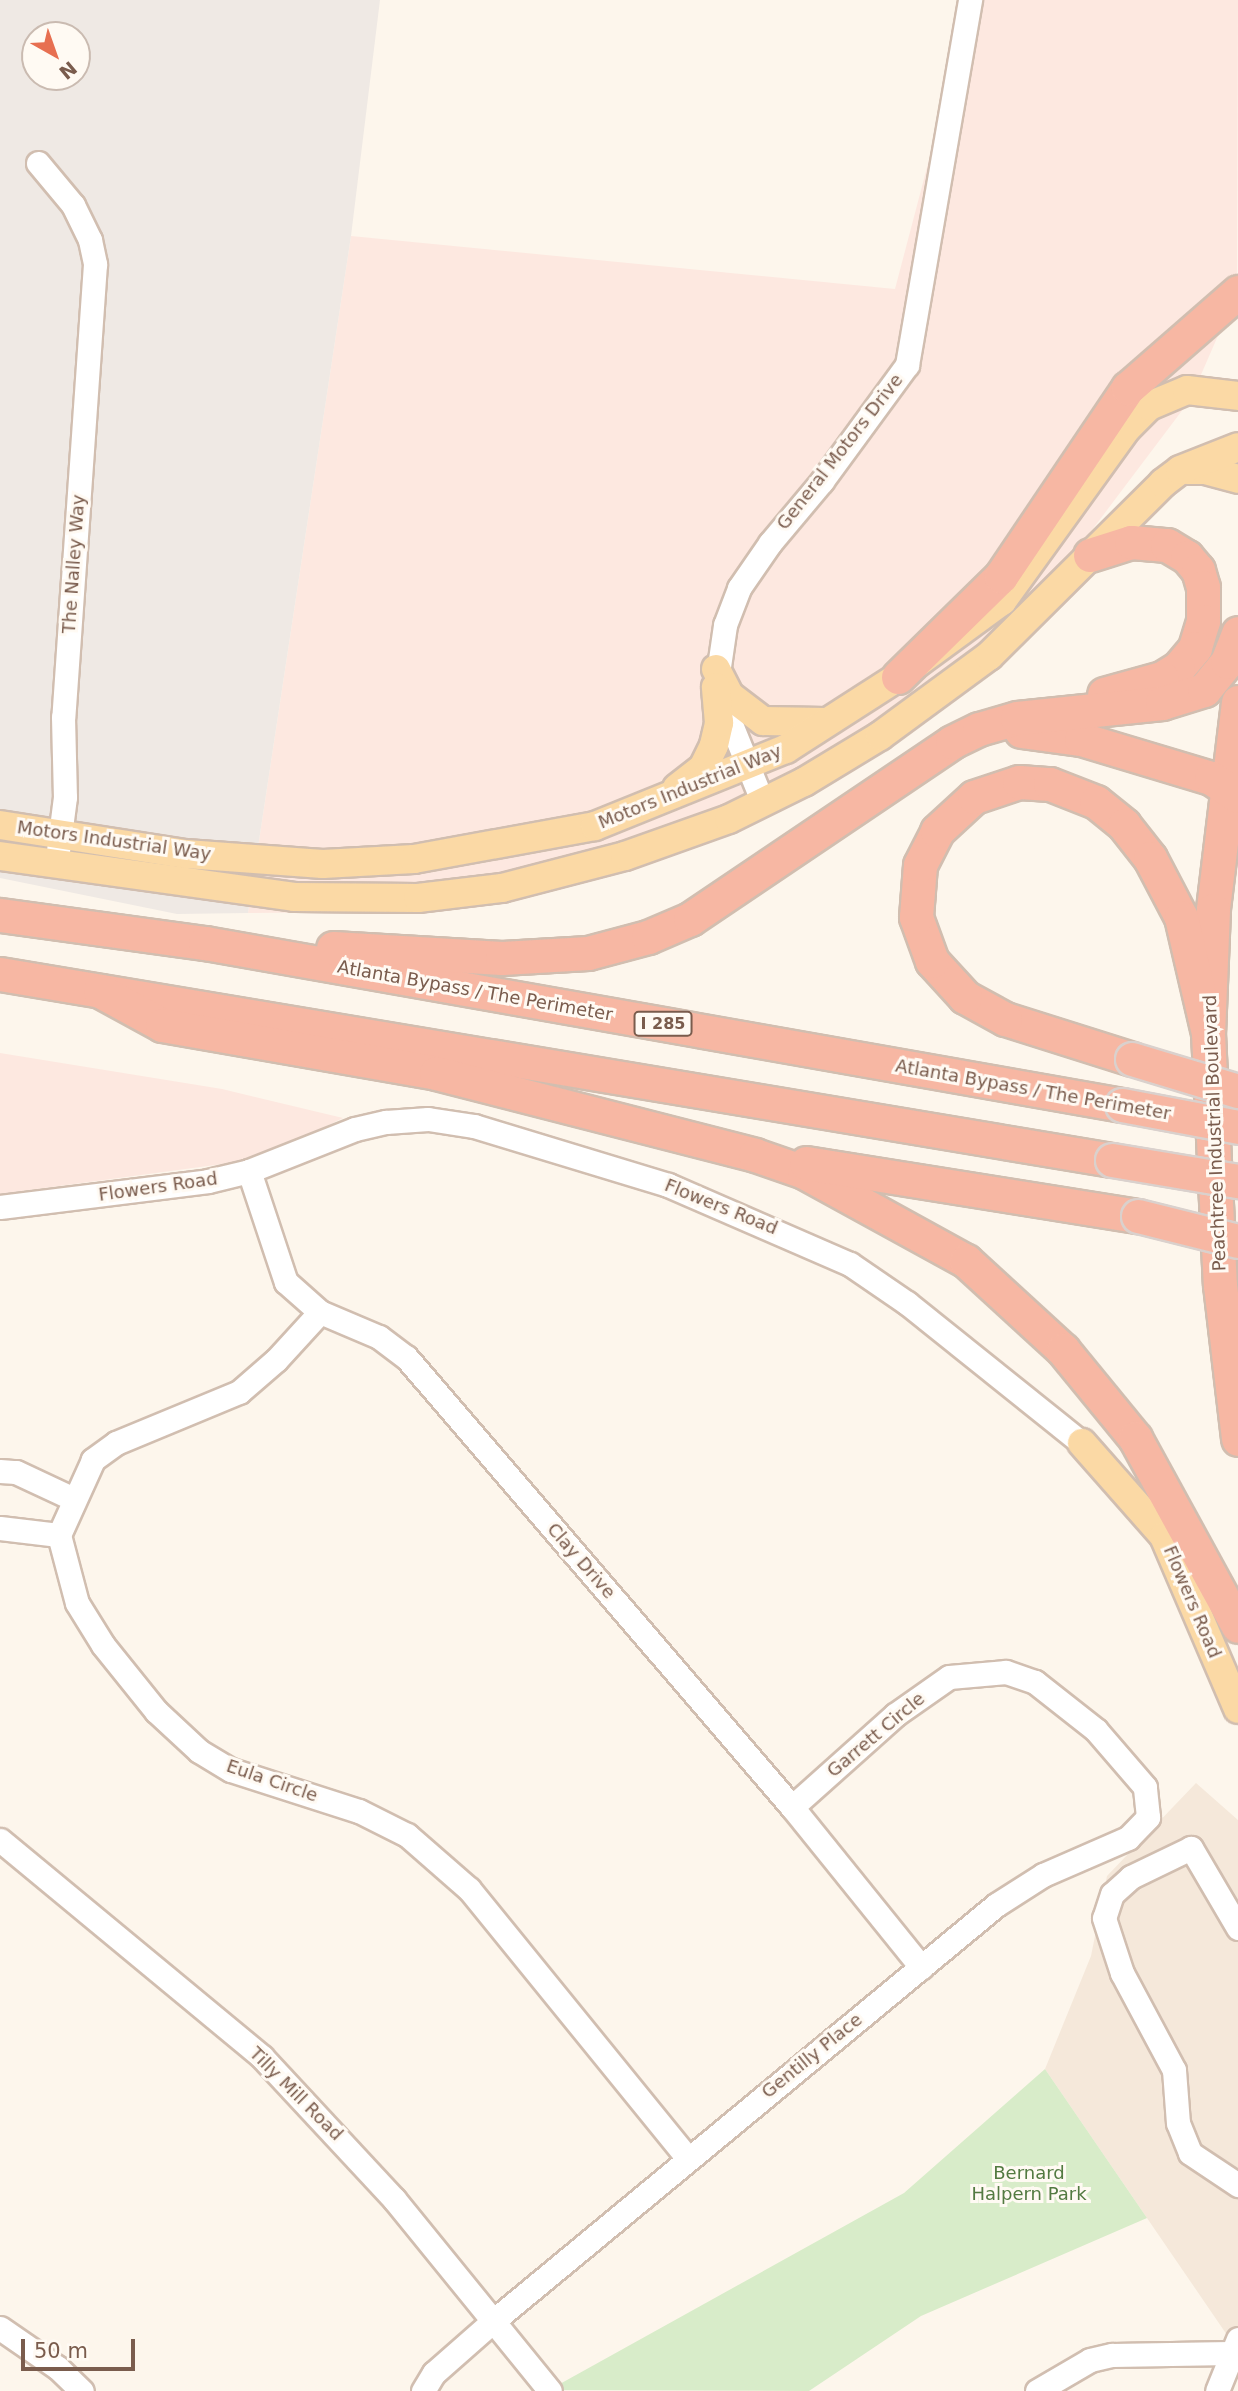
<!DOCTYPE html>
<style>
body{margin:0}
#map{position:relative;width:1238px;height:2391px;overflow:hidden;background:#fdf6ec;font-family:"DejaVu Sans",sans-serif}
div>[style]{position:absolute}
.residential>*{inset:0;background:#f5e8da}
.commercial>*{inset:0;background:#fde8e0}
.industrial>*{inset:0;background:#efe9e4}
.green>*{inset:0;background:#d8ecc9}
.roads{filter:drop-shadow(2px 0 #d1beb0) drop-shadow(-2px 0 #d1beb0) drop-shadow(0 2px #d1beb0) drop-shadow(0 -2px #d1beb0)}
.minor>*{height:23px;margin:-11.5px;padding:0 11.5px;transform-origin:11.5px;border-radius:11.5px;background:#fff}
.major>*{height:28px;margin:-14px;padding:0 14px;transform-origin:14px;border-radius:14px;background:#fbd9a5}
.highway>*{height:33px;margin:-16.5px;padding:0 16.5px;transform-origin:16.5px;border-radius:16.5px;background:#f7b7a3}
.bridges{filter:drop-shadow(2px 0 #dad1cd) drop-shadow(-2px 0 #dad1cd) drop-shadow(0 2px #dad1cd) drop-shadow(0 -2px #dad1cd)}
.highway-bridge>*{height:33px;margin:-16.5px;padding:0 16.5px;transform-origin:16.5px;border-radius:16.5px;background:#f7b7a3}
span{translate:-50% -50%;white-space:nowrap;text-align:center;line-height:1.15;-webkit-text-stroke:6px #fffaf3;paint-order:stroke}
.shield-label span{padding:2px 5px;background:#fffaf3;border:2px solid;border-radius:5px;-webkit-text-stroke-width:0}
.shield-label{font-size:16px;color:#7a5c4d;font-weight:700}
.street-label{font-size:18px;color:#7a5c4d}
.park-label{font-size:18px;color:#537a41}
.north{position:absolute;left:21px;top:21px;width:70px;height:70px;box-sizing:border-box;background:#fffaf3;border:2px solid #cabbb1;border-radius:50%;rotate:140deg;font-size:19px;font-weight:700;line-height:28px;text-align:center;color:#7a5c4d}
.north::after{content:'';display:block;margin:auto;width:24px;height:32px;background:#e76f51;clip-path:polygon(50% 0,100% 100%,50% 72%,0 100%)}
.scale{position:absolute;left:21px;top:2339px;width:114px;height:32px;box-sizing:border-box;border:4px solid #7a5c4d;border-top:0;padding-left:9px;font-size:21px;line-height:24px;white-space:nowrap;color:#7a5c4d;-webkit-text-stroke:5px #fffaf3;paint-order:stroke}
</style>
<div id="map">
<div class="residential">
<div style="clip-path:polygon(1196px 1783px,1238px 1820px,1238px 2351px,1045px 2069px,1091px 1956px,1107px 1876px)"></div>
</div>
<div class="commercial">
<div style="clip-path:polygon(971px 0,1238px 0,1237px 292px,1190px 400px,1049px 587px,939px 699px,745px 829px,434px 911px,248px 913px,351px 236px,895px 289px)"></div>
<div style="clip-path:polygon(0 1053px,222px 1089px,343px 1118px,260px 1159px,0 1194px)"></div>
</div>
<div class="industrial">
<div style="clip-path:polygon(evenodd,0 0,380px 0,351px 236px,248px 913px,177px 914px,0 878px,0 0,35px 35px,77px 35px,77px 77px,35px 77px,35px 35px)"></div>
</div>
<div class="green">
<div style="clip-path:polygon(1045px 2069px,1147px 2218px,921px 2316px,809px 2391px,549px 2390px,904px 2193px)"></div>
</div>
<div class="roads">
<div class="minor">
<div style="left:38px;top:163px;width:55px;rotate:50.2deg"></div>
<div style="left:73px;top:205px;width:39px;rotate:64deg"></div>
<div style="left:90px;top:240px;width:25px;rotate:78deg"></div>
<div style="left:95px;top:264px;width:454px;rotate:94deg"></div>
<div style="left:63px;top:717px;width:80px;rotate:88.6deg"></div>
<div style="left:65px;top:797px;width:54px;rotate:97.4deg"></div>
<div style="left:763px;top:803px;width:125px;rotate:-112.1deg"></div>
<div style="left:716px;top:687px;width:63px;rotate:-81.7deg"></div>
<div style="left:725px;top:625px;width:40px;rotate:-69deg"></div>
<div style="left:739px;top:588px;width:55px;rotate:-55.4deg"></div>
<div style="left:770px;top:543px;width:81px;rotate:-50deg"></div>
<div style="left:822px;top:481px;width:144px;rotate:-53.8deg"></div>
<div style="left:907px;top:365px;width:370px;rotate:-80.2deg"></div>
<div style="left:249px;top:1171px;width:117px;rotate:71.6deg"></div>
<div style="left:286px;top:1282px;width:45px;rotate:41.4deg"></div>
<div style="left:320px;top:1312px;width:64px;rotate:23deg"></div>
<div style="left:379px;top:1337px;width:34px;rotate:37deg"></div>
<div style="left:406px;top:1357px;width:593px;rotate:49.38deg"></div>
<div style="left:792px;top:1807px;width:206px;rotate:51.1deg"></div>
<div style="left:0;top:1207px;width:210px;rotate:-7.1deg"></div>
<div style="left:208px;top:1181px;width:42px;rotate:-13.7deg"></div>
<div style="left:249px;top:1171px;width:114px;rotate:-21.6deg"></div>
<div style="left:355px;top:1129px;width:32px;rotate:-13deg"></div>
<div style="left:386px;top:1122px;width:42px;rotate:-4.1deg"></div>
<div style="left:428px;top:1119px;width:47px;rotate:8.7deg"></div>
<div style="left:474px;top:1126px;width:203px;rotate:16.9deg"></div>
<div style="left:668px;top:1185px;width:198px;rotate:23.5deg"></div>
<div style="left:850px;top:1264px;width:69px;rotate:34.4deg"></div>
<div style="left:907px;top:1303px;width:224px;rotate:38.7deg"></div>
<div style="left:320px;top:1312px;width:65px;rotate:132.5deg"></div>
<div style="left:276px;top:1360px;width:49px;rotate:139.1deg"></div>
<div style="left:239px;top:1392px;width:133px;rotate:157.5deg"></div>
<div style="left:116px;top:1443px;width:29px;rotate:144deg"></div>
<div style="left:93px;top:1460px;width:82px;rotate:114.4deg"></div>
<div style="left:59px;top:1535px;width:70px;rotate:75.2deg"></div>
<div style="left:77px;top:1603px;width:49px;rotate:58.2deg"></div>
<div style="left:103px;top:1645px;width:85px;rotate:51.2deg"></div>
<div style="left:156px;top:1711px;width:59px;rotate:42.9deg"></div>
<div style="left:199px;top:1751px;width:37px;rotate:31deg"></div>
<div style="left:231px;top:1770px;width:134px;rotate:17.8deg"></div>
<div style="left:359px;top:1811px;width:54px;rotate:26.6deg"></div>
<div style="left:407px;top:1835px;width:82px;rotate:41.1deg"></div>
<div style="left:469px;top:1889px;width:347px;rotate:50.9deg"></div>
<div style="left:0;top:1471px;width:16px;rotate:4deg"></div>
<div style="left:16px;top:1472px;width:64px;rotate:25deg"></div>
<div style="left:0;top:1528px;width:59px;rotate:6.8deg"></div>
<div style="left:0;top:1840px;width:340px;rotate:39.6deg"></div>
<div style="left:262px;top:2057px;width:194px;rotate:47.1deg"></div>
<div style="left:394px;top:2199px;width:247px;rotate:50.9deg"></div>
<div style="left:1238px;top:1928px;width:93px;rotate:-120.4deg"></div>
<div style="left:1191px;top:1848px;width:67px;rotate:154.2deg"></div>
<div style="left:1131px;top:1877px;width:25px;rotate:138deg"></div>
<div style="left:1112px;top:1894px;width:25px;rotate:108deg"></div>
<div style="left:1104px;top:1918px;width:58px;rotate:71.9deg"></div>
<div style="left:1122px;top:1973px;width:110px;rotate:61.8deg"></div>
<div style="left:1174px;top:2070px;width:53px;rotate:85.7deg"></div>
<div style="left:1178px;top:2123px;width:32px;rotate:68deg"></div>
<div style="left:1190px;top:2153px;width:58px;rotate:33.7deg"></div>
<div style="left:0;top:2328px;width:70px;rotate:34.6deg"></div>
<div style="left:58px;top:2368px;width:33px;rotate:44deg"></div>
<div style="left:423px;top:2391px;width:21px;rotate:-59deg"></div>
<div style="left:434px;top:2373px;width:77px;rotate:-41.3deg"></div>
<div style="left:492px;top:2322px;width:654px;rotate:-39.6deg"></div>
<div style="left:996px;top:1905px;width:56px;rotate:-32.6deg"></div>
<div style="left:1043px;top:1875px;width:93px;rotate:-23.5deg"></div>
<div style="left:1128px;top:1838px;width:29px;rotate:-46deg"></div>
<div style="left:1148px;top:1817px;width:30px;rotate:-96deg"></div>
<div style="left:1145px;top:1787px;width:75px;rotate:-130.7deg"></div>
<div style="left:1096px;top:1730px;width:78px;rotate:-141.8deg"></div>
<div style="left:1035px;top:1682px;width:31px;rotate:-161deg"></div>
<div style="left:1006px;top:1672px;width:57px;rotate:175deg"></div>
<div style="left:949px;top:1677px;width:66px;rotate:144.9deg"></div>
<div style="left:895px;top:1715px;width:138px;rotate:138.2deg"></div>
<div style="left:1037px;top:2391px;width:61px;rotate:-30.3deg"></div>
<div style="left:1090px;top:2360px;width:23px;rotate:-13deg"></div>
<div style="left:1112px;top:2355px;width:118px;rotate:-1deg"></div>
<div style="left:1217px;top:2391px;width:56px;rotate:-68deg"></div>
</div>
<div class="major">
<div style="left:1187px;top:470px;width:18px"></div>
<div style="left:1205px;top:470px;width:34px;rotate:15deg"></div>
<div style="left:716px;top:669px;width:29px;rotate:63deg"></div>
<div style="left:729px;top:695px;width:43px;rotate:37.4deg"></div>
<div style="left:763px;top:721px;width:62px;rotate:0.9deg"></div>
<div style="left:677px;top:788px;width:33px;rotate:-38deg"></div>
<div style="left:703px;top:768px;width:25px;rotate:-64deg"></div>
<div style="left:714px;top:745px;width:23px;rotate:-77deg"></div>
<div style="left:719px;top:723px;width:36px;rotate:-95deg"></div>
<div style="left:0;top:825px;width:188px;rotate:8.9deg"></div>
<div style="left:186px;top:854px;width:137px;rotate:4.2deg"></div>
<div style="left:323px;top:864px;width:91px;rotate:-3.1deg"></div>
<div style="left:414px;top:859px;width:184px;rotate:-10.3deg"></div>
<div style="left:595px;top:826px;width:206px;rotate:-22deg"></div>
<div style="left:786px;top:749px;width:133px;rotate:-32.7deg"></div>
<div style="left:898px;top:677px;width:129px;rotate:-36.2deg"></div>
<div style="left:1002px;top:601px;width:213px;rotate:-54.2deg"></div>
<div style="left:1127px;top:428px;width:31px;rotate:-45deg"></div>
<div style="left:1149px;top:406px;width:41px;rotate:-22.8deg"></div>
<div style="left:1187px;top:390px;width:51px;rotate:6.7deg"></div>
<div style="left:0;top:856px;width:297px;rotate:7.9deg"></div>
<div style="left:294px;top:897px;width:124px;rotate:0.5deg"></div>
<div style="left:418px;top:898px;width:85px;rotate:-6.8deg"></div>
<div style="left:502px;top:888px;width:127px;rotate:-14.6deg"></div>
<div style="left:625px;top:856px;width:110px;rotate:-19.6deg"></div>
<div style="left:729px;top:819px;width:84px;rotate:-26.3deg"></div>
<div style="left:804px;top:782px;width:89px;rotate:-31.2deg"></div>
<div style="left:880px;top:736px;width:135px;rotate:-36.3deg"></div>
<div style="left:989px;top:656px;width:245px;rotate:-44.8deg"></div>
<div style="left:1163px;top:483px;width:21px;rotate:-37deg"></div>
<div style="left:1180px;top:470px;width:62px;rotate:-21.6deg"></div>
<div style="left:1082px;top:1443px;width:124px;rotate:48.6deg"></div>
<div style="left:1164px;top:1536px;width:188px;rotate:66.8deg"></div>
</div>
<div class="highway">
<div style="left:1090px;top:555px;width:43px;rotate:-17.6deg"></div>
<div style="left:1131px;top:542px;width:36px;rotate:5deg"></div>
<div style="left:1167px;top:545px;width:23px;rotate:31deg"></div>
<div style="left:1187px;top:557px;width:17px;rotate:50deg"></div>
<div style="left:1198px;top:570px;width:18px;rotate:74deg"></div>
<div style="left:1203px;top:587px;width:34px;rotate:90deg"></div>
<div style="left:1203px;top:621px;width:28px;rotate:107deg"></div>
<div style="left:1195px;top:648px;width:26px;rotate:130deg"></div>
<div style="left:1178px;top:668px;width:19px;rotate:148deg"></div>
<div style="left:1162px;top:678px;width:60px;rotate:164.6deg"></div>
<div style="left:898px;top:677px;width:144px;rotate:-44.4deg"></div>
<div style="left:1001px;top:576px;width:227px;rotate:-56deg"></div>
<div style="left:1128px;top:388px;width:146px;rotate:-41.1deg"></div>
<div style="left:1238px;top:702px;width:209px;rotate:96.9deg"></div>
<div style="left:1213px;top:910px;width:123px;rotate:92.3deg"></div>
<div style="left:1208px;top:1033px;width:252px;rotate:87.3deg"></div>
<div style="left:1220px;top:1285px;width:155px;rotate:83.3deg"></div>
<div style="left:1021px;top:731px;width:61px;rotate:7.6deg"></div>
<div style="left:1081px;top:739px;width:136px;rotate:16.7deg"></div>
<div style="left:1211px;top:778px;width:32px;rotate:34deg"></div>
<div style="left:0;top:915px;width:207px;rotate:7.8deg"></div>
<div style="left:205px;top:943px;width:931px;rotate:10.02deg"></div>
<div style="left:333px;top:948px;width:169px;rotate:3.4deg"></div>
<div style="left:502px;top:958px;width:86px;rotate:-3.3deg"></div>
<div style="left:588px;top:953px;width:62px;rotate:-14.9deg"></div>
<div style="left:648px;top:937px;width:46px;rotate:-23.2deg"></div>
<div style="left:690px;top:919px;width:316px;rotate:-34deg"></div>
<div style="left:952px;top:742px;width:30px;rotate:-26deg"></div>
<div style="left:979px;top:729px;width:40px;rotate:-16deg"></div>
<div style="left:1017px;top:718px;width:146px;rotate:-5.9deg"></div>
<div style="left:1162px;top:703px;width:44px;rotate:-17.2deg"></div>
<div style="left:1204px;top:690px;width:36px;rotate:-51deg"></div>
<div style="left:1227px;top:662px;width:31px;rotate:-69deg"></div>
<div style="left:0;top:974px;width:1127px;rotate:9.5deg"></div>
<div style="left:100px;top:991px;width:71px;rotate:28.7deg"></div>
<div style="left:162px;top:1025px;width:278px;rotate:9.9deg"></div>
<div style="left:436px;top:1073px;width:329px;rotate:14.4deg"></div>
<div style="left:755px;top:1155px;width:52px;rotate:19.1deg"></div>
<div style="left:804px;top:1172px;width:185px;rotate:28.8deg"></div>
<div style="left:966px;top:1261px;width:132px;rotate:42.5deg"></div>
<div style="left:1063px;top:1350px;width:114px;rotate:50.7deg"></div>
<div style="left:1135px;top:1438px;width:214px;rotate:61.3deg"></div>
<div style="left:1132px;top:1059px;width:133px;rotate:-162.5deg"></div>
<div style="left:1005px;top:1019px;width:46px;rotate:-151.2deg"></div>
<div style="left:965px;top:997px;width:49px;rotate:-132.5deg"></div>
<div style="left:932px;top:961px;width:47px;rotate:-110deg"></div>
<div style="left:916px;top:917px;width:52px;rotate:-85.6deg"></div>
<div style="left:920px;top:865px;width:38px;rotate:-63deg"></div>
<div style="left:937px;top:831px;width:50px;rotate:-42.6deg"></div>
<div style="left:974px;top:797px;width:47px;rotate:-18.4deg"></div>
<div style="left:1019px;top:782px;width:31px;rotate:4deg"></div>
<div style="left:1050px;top:784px;width:49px;rotate:21.4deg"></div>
<div style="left:1096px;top:802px;width:36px;rotate:39deg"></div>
<div style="left:1124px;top:825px;width:42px;rotate:51.8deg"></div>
<div style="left:1150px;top:858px;width:67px;rotate:62.3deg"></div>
<div style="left:1181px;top:917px;width:119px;rotate:76.9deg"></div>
<div style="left:806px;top:1163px;width:336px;rotate:9.1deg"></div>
</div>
</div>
<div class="bridges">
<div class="highway-bridge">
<div style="left:1132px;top:1059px;width:111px;rotate:16.8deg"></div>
<div style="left:1122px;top:1105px;width:118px;rotate:10.7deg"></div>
<div style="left:1112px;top:1160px;width:128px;rotate:9.5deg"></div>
<div style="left:1138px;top:1216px;width:103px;rotate:14deg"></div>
</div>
</div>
<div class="shield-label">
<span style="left:663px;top:1024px">I 285</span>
</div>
<div class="street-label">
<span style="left:840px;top:452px;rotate:-52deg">General Motors Drive</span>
<span style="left:74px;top:564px;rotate:-86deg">The Nalley Way</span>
<span style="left:690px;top:787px;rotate:-22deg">Motors Industrial Way</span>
<span style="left:114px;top:841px;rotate:8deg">Motors Industrial Way</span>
<span style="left:475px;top:991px;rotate:10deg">Atlanta Bypass / The Perimeter</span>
<span style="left:1033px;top:1090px;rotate:10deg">Atlanta Bypass / The Perimeter</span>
<span style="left:1215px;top:1133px;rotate:-92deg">Peachtree Industrial Boulevard</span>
<span style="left:158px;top:1187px;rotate:-8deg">Flowers Road</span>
<span style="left:721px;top:1207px;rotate:22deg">Flowers Road</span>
<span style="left:581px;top:1561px;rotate:49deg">Clay Drive</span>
<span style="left:1192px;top:1602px;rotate:67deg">Flowers Road</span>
<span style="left:876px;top:1735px;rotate:-40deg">Garrett Circle</span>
<span style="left:272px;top:1781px;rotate:19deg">Eula Circle</span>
<span style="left:812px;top:2056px;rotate:-39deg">Gentilly Place</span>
<span style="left:296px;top:2094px;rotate:45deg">Tilly Mill Road</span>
</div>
<div class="park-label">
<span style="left:1029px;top:2184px">Bernard<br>Halpern Park</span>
</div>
<div class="north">N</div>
<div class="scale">50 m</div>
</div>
